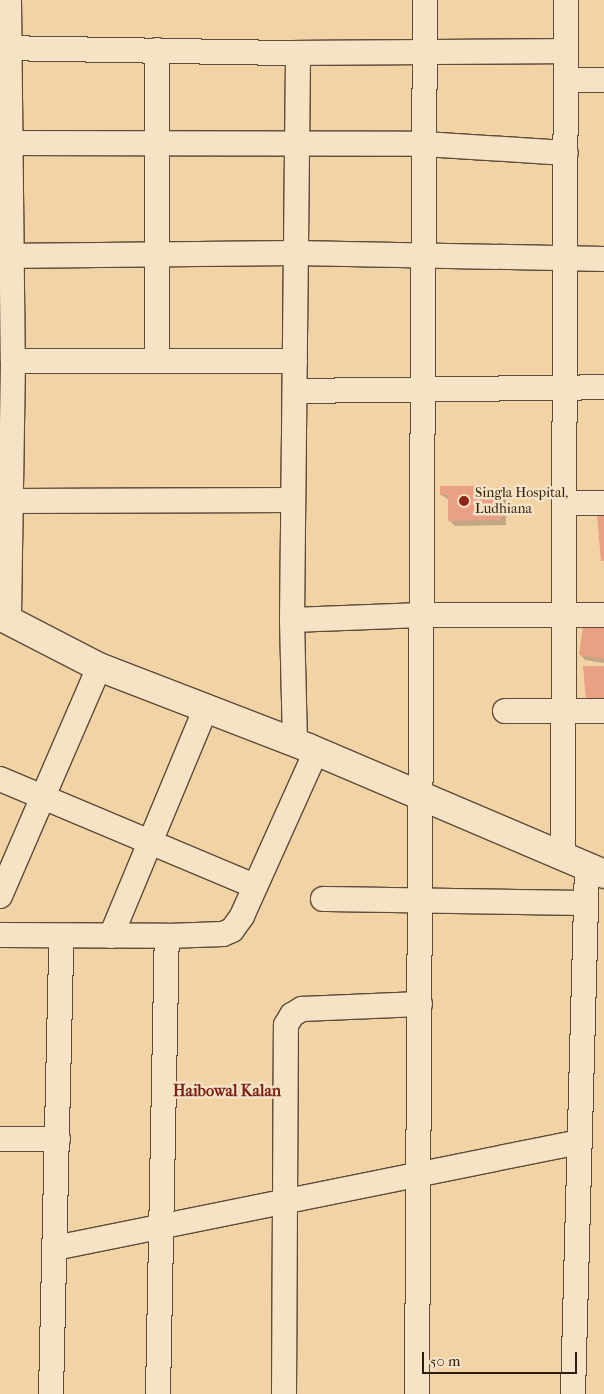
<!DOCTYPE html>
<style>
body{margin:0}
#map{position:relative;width:604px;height:1394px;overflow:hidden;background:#f1d3a6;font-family:"IM FELL French Canon",serif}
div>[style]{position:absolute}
.shadow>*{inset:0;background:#0003}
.building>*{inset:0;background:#e9a085}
.roads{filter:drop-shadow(1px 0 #5c4c38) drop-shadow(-1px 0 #5c4c38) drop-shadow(0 1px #5c4c38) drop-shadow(0 -1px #5c4c38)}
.minor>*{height:24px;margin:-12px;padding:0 12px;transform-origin:12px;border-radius:12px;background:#f6e2c5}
.tertiary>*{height:28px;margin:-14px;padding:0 14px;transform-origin:14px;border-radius:14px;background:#f6e2c5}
.dots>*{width:14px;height:14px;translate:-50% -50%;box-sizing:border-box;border:2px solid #f6e2c5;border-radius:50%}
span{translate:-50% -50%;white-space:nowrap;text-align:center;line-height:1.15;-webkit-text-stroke:5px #f6e2c5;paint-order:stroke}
.poi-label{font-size:14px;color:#2b1f14}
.left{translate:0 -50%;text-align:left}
.quarter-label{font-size:16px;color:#7a1f14;font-weight:700}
.scale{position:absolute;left:422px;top:1352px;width:155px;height:22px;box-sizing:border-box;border:2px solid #2b1f14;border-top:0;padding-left:6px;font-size:15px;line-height:18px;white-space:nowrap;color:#2b1f14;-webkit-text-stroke:4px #f6e2c5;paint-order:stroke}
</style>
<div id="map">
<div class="shadow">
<div style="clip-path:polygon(486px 487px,491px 494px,498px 494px,500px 489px,506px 494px,506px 525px,455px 526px,450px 521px,449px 500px,441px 495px)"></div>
<div style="clip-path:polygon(604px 626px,604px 663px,585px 660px,580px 654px)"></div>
</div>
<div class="building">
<div style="clip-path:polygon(440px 486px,486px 486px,486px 493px,496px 493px,496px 487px,501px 487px,501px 520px,448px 521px,448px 495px,440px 495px)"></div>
<div style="clip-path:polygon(597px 515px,604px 516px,604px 561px,601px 561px)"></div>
<div style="clip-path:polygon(604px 624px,604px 659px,579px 655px,583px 626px)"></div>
<div style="clip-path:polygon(583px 666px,604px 666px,604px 700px,586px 700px)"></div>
</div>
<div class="roads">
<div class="minor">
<div style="left:9px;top:0;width:361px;rotate:89.4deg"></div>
<div style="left:13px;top:361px;width:260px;rotate:90.9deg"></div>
<div style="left:0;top:48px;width:298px;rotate:1deg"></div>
<div style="left:157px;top:50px;width:311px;rotate:90deg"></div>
<div style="left:566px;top:80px;width:38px"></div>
<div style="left:0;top:143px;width:424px;rotate:0.1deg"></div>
<div style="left:424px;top:144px;width:142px;rotate:3.6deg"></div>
<div style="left:0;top:256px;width:296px;rotate:-0.6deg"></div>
<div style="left:296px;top:253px;width:308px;rotate:1.1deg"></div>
<div style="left:13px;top:361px;width:282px"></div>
<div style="left:295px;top:391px;width:309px;rotate:-0.7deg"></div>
<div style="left:11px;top:501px;width:282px;rotate:-0.2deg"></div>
<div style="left:565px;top:503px;width:39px"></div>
<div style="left:292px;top:620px;width:567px;rotate:-89.39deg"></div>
<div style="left:298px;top:53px;width:268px;rotate:-0.4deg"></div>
<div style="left:505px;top:711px;width:99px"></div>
<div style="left:295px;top:743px;width:123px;rotate:-91.4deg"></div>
<div style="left:292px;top:620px;width:130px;rotate:-2.2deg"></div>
<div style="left:422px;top:615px;width:182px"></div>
<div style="left:0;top:779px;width:276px;rotate:22.8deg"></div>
<div style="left:563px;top:858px;width:858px;rotate:-89.8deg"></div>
<div style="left:0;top:896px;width:249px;rotate:-66.6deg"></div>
<div style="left:323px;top:899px;width:263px;rotate:0.9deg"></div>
<div style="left:0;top:935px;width:167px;rotate:0.3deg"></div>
<div style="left:167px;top:936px;width:56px;rotate:-2deg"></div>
<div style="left:223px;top:934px;width:10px;rotate:-24deg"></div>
<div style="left:232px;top:930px;width:17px;rotate:-54deg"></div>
<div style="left:242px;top:916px;width:181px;rotate:-65.8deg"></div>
<div style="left:111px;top:936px;width:247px;rotate:-67.4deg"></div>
<div style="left:0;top:1139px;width:58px"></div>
<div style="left:55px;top:1248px;width:535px;rotate:-11.44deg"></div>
<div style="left:51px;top:1394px;width:458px;rotate:-88.7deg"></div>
<div style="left:158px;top:1394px;width:458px;rotate:-88.9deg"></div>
<div style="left:284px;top:1394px;width:369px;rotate:-89.7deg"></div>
<div style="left:286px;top:1025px;width:12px;rotate:-59deg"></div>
<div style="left:292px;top:1015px;width:12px;rotate:-31deg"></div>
<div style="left:302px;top:1009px;width:118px;rotate:-2.4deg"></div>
<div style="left:417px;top:1394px;width:1394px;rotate:-89.67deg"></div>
<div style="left:573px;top:1394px;width:527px;rotate:-88.48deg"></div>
</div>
<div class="tertiary">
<div style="left:0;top:616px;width:111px;rotate:27.3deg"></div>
<div style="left:99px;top:667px;width:225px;rotate:21.1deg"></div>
<div style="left:309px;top:748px;width:321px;rotate:23.1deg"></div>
</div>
</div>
<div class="dots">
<div style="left:464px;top:501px;background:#8f2418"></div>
</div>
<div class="poi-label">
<span class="left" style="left:475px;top:501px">Singla Hospital,<br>Ludhiana</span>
</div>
<div class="quarter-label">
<span style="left:227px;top:1091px">Haibowal Kalan</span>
</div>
<div class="scale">50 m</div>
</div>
